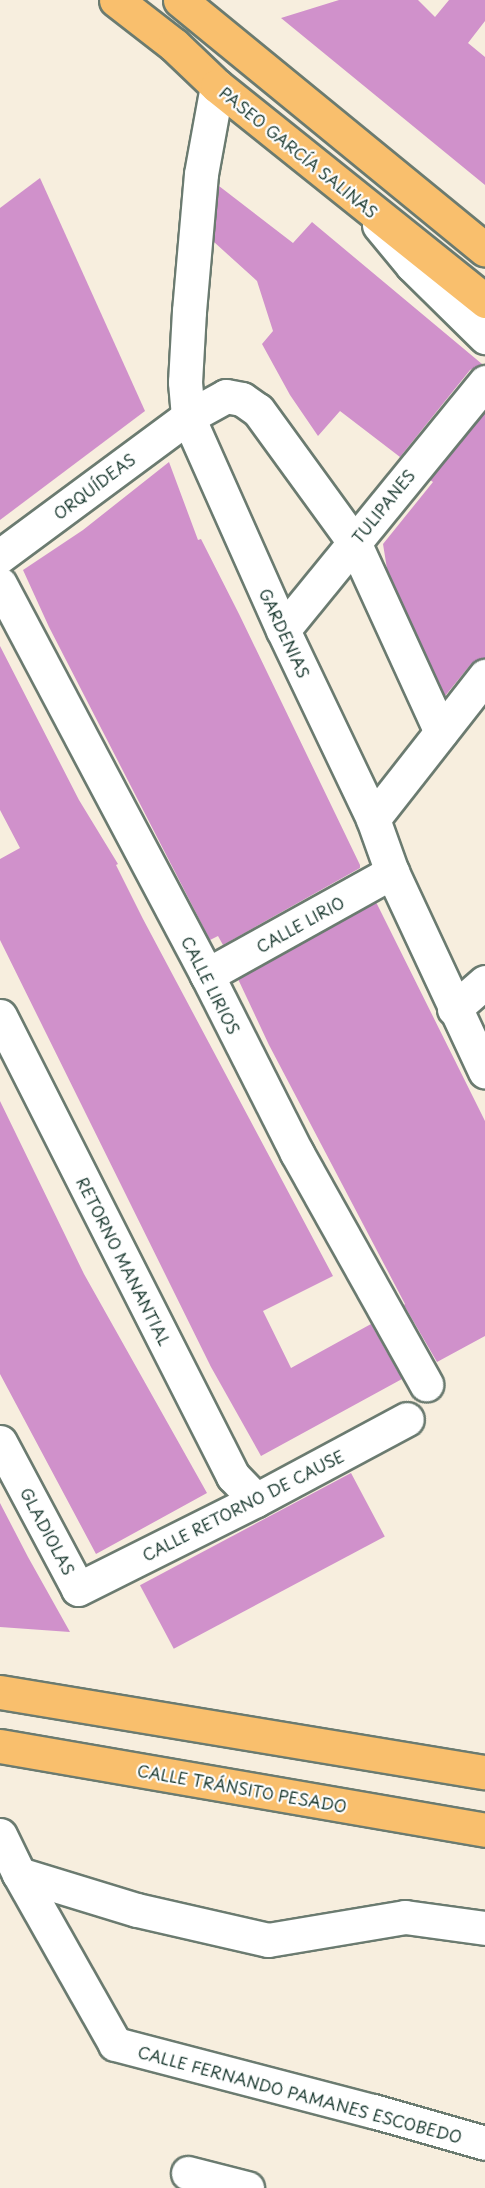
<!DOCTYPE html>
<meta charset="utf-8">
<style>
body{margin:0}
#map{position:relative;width:485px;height:2188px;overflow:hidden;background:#f7eede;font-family:"Playpen Sans",sans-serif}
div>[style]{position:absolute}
.building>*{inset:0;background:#d091cb;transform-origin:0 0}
.roads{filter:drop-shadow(2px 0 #6b7b70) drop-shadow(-2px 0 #6b7b70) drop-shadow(0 2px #6b7b70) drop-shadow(0 -2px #6b7b70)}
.minor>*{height:33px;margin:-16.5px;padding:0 16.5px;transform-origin:16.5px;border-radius:16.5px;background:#fff}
.major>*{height:33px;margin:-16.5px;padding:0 16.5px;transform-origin:16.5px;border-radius:16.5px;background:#f9bf6d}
span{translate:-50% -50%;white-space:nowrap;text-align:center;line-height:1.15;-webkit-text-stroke:4.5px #fff;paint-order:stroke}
.street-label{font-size:16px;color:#1f3d34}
</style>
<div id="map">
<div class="building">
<div style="clip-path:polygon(339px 0,418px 0,435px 17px,449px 0,485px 0,485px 21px,468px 43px,485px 57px,485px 185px,281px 18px)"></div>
<div style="clip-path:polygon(40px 178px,145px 411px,0 520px,0 208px)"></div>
<div style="clip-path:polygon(219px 186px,293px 243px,312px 222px,482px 364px,470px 370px,400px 457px,340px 411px,318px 436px,290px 395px,262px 344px,273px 331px,257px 281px,214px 242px)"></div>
<div style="clip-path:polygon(485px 412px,485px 658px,471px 664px,445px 696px,387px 569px,383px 544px,433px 482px,430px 480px)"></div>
<div style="clip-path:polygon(169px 462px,198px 540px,201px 539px,239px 614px,360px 865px,360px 868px,223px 945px,218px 936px,210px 940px,49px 627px,23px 570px,83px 530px)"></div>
<div style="clip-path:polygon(0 646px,79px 800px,118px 864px,116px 865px,143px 919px,333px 1276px,263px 1311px,291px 1368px,371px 1324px,402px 1379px,261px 1456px,211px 1367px,0 940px,0 859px,20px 848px,0 810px)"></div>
<div style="clip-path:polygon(376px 902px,485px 1121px,485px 1336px,437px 1362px,404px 1305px,405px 1304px,269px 1045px,238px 979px)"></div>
<div style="clip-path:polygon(0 1101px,84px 1274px,207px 1493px,96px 1554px,0 1374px)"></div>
<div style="left:351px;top:1473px;width:72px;height:239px;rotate:62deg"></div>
<div style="clip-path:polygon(0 1503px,28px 1557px,70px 1632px,0 1627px)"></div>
</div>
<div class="roads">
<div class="minor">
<div style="left:217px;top:86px;width:89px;rotate:100.3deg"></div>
<div style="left:201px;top:174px;width:138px;rotate:95deg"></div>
<div style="left:189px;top:311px;width:71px;rotate:93.2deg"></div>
<div style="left:185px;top:382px;width:35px;rotate:85deg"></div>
<div style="left:188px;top:417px;width:233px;rotate:66deg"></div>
<div style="left:283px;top:630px;width:209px;rotate:64.5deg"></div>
<div style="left:373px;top:819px;width:56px;rotate:70.3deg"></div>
<div style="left:392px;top:872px;width:220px;rotate:65deg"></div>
<div style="left:379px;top:225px;width:52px;rotate:50.5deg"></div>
<div style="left:412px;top:265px;width:103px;rotate:44.6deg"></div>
<div style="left:0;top:556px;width:234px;rotate:-36.5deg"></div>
<div style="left:188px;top:417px;width:43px;rotate:-28.9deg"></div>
<div style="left:226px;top:396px;width:16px;rotate:11deg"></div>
<div style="left:242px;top:399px;width:19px;rotate:35deg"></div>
<div style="left:258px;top:410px;width:163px;rotate:54deg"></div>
<div style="left:354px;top:542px;width:209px;rotate:65.4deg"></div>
<div style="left:0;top:584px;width:442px;rotate:62.1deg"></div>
<div style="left:207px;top:975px;width:199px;rotate:63.2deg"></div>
<div style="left:297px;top:1153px;width:265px;rotate:60.8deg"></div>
<div style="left:283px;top:630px;width:320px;rotate:-50.8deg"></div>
<div style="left:373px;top:819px;width:182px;rotate:-51.9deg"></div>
<div style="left:207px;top:975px;width:212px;rotate:-29.1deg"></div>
<div style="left:454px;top:1009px;width:41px;rotate:-41.1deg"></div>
<div style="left:0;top:1016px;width:516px;rotate:63.14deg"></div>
<div style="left:233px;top:1476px;width:33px;rotate:46deg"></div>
<div style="left:0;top:1442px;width:166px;rotate:62deg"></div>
<div style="left:78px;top:1589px;width:199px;rotate:-26.6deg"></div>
<div style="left:256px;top:1500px;width:171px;rotate:-28.2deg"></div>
<div style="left:0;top:1835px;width:43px;rotate:64deg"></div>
<div style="left:19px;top:1874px;width:123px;rotate:17deg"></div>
<div style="left:137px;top:1910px;width:134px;rotate:12.9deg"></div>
<div style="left:268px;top:1940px;width:139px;rotate:-9.5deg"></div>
<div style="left:405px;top:1917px;width:81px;rotate:7.8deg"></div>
<div style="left:19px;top:1874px;width:195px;rotate:60.5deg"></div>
<div style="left:115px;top:2044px;width:267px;rotate:14.6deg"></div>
<div style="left:373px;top:2111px;width:116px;rotate:15.9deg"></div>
<div style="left:188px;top:2173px;width:61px;rotate:14.3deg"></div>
</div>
<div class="major">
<div style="left:116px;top:0;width:73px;rotate:37.8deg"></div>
<div style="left:174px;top:45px;width:59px;rotate:43.6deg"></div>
<div style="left:217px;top:86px;width:344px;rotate:38.7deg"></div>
<div style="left:180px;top:0;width:394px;rotate:39.3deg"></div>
<div style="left:0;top:1692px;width:492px;rotate:9.4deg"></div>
<div style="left:0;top:1746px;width:492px;rotate:9.8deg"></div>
</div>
</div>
<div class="street-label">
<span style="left:299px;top:152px;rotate:39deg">PASEO GARCÍA SALINAS</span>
<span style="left:94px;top:486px;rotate:-37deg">ORQUÍDEAS</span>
<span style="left:383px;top:506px;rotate:-51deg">TULIPANES</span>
<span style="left:285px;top:633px;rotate:65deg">GARDENIAS</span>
<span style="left:300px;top:924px;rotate:-29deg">CALLE LIRIO</span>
<span style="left:211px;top:985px;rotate:63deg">CALLE LIRIOS</span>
<span style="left:124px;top:1261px;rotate:63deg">RETORNO MANANTIAL</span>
<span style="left:243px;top:1505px;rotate:-27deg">CALLE RETORNO DE CAUSE</span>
<span style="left:48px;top:1531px;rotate:62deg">GLADIOLAS</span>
<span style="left:242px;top:1788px;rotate:10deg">CALLE TRÁNSITO PESADO</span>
<span style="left:300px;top:2094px;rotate:15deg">CALLE FERNANDO PAMANES ESCOBEDO</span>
</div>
</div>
